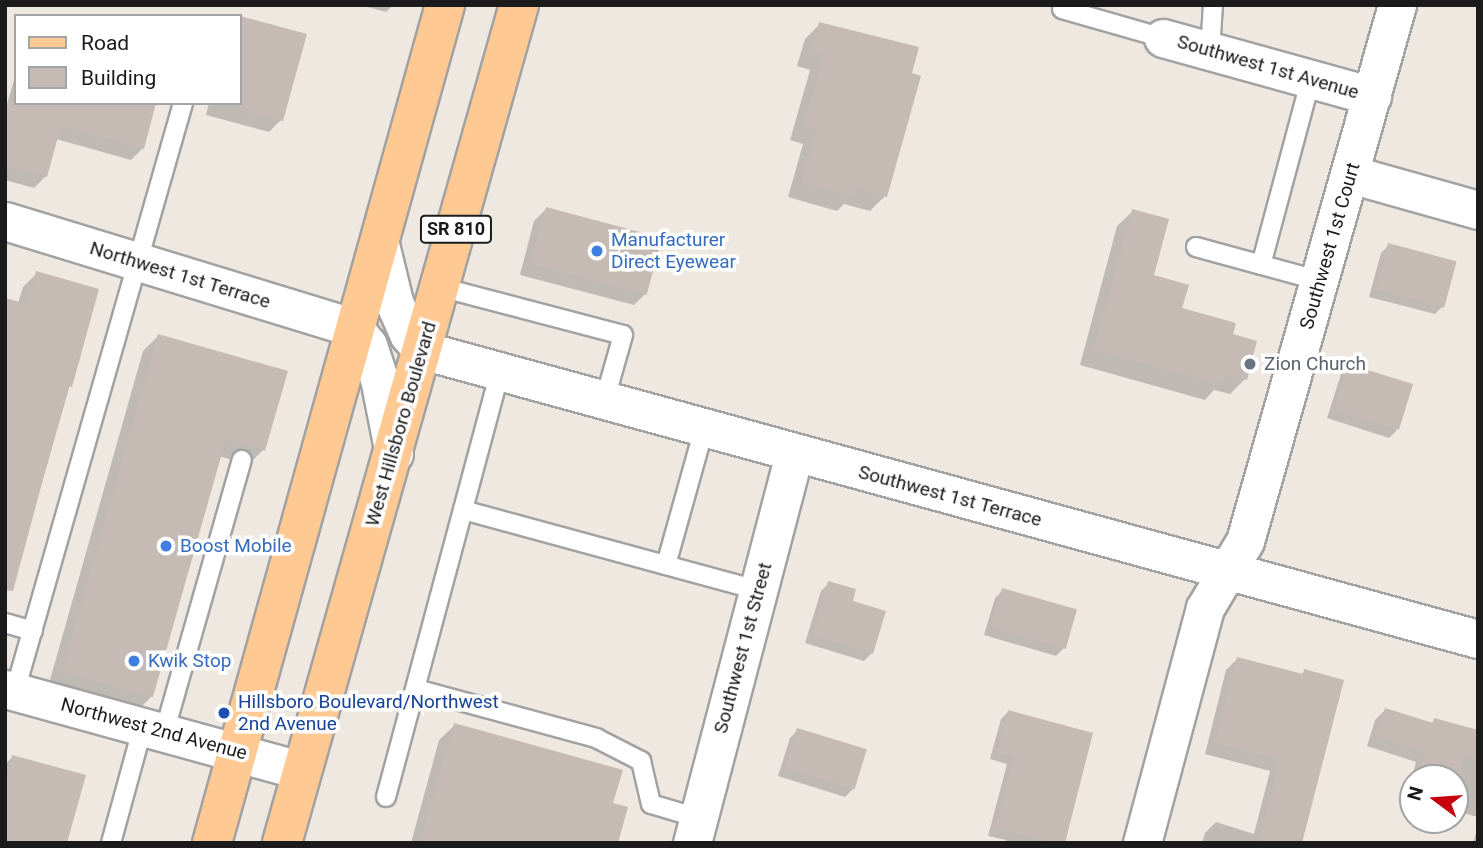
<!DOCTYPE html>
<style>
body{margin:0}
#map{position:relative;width:1483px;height:848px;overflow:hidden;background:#eee8e0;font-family:Roboto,sans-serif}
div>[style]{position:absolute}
.shadow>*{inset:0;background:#0003}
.building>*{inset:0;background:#c5bab4;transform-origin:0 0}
.roads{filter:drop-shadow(2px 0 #a2a2a2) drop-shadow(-2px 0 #a2a2a2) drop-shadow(0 2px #a2a2a2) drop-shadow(0 -2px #a2a2a2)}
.service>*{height:18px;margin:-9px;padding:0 9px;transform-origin:9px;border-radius:9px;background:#fff}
.minor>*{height:37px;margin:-18.5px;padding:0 18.5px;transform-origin:18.5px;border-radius:18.5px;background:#fff}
.primary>*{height:38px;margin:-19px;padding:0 19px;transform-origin:19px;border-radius:19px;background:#ffc994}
.dots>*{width:19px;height:19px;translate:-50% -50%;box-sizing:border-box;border:4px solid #fff;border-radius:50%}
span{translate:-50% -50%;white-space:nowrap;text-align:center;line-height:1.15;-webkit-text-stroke:7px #fff;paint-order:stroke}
.shield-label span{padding:2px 5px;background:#fff;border:2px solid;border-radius:5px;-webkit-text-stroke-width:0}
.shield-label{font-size:18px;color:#1b1b1b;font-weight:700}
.street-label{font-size:19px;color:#1b1b1b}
.shop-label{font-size:19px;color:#366cbe}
.left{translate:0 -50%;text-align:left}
.worship-label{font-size:19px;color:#5b616d}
.transit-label{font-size:19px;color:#164399}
.frame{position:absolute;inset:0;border:7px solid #1b1b1b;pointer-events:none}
.legend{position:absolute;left:14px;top:14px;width:228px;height:91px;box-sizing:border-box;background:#fff;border:2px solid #a4a4a4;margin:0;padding:9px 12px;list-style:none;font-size:21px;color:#1b1b1b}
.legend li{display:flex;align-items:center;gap:14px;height:35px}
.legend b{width:35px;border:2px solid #a4a4a4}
.north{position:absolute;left:1399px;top:764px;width:70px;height:70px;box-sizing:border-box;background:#fff;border:2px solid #a4a4a4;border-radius:50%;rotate:286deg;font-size:19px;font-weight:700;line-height:28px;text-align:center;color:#1b1b1b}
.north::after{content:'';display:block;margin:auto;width:24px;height:32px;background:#c7000e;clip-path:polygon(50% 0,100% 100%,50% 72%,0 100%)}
</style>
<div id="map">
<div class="shadow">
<div style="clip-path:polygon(360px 5px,393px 5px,386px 12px)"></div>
<div style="clip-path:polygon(241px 18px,281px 120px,269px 132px,206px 115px,209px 103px,240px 103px)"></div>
<div style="clip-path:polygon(820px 24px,885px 196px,870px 211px,844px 204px,837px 211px,788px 197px,803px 144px,790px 140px,810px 70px,797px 66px,805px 39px)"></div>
<div style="clip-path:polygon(16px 73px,16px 103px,143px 148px,131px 160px,56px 139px,46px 176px,34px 188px,5px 180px,5px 111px)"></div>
<div style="clip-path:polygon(546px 209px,646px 293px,634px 305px,520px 275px,534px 221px)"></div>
<div style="clip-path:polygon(1133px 211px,1152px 276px,1180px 309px,1230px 335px,1245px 379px,1230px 394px,1214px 390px,1205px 400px,1080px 365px,1117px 226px)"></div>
<div style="clip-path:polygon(1389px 245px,1443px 306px,1435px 314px,1369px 297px,1381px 253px)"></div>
<div style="clip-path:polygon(37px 273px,97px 290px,17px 570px,18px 303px,23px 287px)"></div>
<div style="clip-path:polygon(158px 336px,263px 450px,248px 465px,219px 456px,152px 696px,137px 711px,48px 687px,143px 351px)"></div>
<div style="clip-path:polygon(1349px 366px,1397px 430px,1389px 438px,1327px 418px,1341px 374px)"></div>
<div style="clip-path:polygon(829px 583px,851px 602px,872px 653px,864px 661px,805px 643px,821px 591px)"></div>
<div style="clip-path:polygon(1003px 590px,1064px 648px,1056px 656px,984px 635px,995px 598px)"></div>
<div style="clip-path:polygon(1237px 659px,1300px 675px,1305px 671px,1298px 843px,1202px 843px,1205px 833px,1216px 822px,1254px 834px,1270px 771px,1205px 754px,1226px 670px)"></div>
<div style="clip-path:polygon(1385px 710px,1431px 724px,1435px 720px,1478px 732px,1478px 817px,1455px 811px,1455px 778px,1413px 778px,1413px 799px,1407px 797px,1416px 762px,1367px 746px,1375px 720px)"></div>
<div style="clip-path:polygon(1008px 712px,1064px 843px,1005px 843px,1006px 840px,988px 836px,1007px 764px,990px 759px,1001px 719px)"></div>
<div style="clip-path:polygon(455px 725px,611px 804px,616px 843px,411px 843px,439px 740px)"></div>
<div style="clip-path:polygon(798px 730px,853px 789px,845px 797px,778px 776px,790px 738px)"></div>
<div style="clip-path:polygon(13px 757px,5px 843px,5px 764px)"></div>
<div style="clip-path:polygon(1478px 826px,1478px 843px,1473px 843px)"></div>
</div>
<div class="building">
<div style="clip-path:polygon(240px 16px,307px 34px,283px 121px,240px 110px)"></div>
<div style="clip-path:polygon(819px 22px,919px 47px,912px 73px,921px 76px,887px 197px,856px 188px,854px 197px,802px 182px,817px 129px,804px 125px,824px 55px,811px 51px)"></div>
<div style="clip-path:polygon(7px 103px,156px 103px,144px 149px,61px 126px,47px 177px,5px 166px,5px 111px,12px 112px,6px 111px)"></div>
<div style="left:546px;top:207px;width:120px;height:59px;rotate:15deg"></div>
<div style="clip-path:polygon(1132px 209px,1169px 219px,1154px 275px,1189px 285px,1182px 308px,1236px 323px,1233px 334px,1257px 341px,1247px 380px,1225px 374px,1222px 385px,1094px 350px)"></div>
<div style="left:1388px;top:243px;width:71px;height:48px;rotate:15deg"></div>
<div style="clip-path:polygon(36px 271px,99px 289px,72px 387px,68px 386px,13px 591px,5px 590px,5px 298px,27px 304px)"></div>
<div style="clip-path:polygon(158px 334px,288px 371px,265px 451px,226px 439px,153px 697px,62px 672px)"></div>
<div style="left:1348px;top:364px;width:68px;height:48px;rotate:17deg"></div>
<div style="clip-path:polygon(828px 581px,856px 589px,853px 601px,886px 611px,873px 654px,812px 635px)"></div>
<div style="left:1002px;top:588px;width:78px;height:41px;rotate:16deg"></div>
<div style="clip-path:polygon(1237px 657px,1303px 674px,1304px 669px,1344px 680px,1302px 843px,1259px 843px,1280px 760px,1215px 743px)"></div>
<div style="clip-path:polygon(1385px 708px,1433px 723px,1434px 718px,1478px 730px,1478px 759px,1465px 755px,1458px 778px,1418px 778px,1425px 752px,1376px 736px)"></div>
<div style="clip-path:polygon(1008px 710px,1093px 733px,1065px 843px,1052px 843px,995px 828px,1014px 757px,996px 752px)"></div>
<div style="clip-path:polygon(454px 723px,623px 770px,613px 803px,628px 807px,618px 843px,420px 843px)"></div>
<div style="left:797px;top:728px;width:73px;height:42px;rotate:17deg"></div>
<div style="clip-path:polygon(12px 755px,86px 775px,67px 843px,5px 843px,5px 781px)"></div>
</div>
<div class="roads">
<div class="service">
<div style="left:1062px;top:9px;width:105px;rotate:16deg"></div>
<div style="left:1210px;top:51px;width:46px;rotate:-86.3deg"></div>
<div style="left:1196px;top:247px;width:129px;rotate:15.3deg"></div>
<div style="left:1261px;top:265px;width:193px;rotate:-75deg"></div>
<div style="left:440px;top:287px;width:189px;rotate:14.7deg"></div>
<div style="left:623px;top:335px;width:70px;rotate:105.8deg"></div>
<div style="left:463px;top:510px;width:306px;rotate:15.2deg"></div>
<div style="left:666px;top:565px;width:141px;rotate:-74.4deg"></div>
<div style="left:5px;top:623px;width:29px;rotate:16deg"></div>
<div style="left:416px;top:689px;width:187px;rotate:15.2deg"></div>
<div style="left:596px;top:738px;width:51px;rotate:27.1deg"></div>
<div style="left:641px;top:761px;width:44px;rotate:76.9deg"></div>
<div style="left:651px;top:804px;width:49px;rotate:16.6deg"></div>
<div style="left:15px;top:691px;width:612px;rotate:-74.05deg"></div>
<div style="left:164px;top:733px;width:284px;rotate:-74.1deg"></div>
<div style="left:386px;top:797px;width:439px;rotate:-75deg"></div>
<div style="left:111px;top:843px;width:121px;rotate:-74.7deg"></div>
</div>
<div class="minor">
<div style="left:1163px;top:38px;width:217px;rotate:15.5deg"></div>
<div style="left:1350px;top:174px;width:133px;rotate:15.7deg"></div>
<div style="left:5px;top:221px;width:365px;rotate:17deg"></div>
<div style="left:354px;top:328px;width:22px;rotate:51deg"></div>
<div style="left:368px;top:345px;width:35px;rotate:72deg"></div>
<div style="left:379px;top:378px;width:77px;rotate:78.8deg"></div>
<div style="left:379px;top:240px;width:64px;rotate:76.4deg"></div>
<div style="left:394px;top:302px;width:35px;rotate:66deg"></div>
<div style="left:408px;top:334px;width:21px;rotate:49deg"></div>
<div style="left:422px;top:350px;width:1095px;rotate:15.31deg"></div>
<div style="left:5px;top:689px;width:308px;rotate:15.4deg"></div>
<div style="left:692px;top:843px;width:402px;rotate:-75.3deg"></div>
<div style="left:1142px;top:843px;width:243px;rotate:-75deg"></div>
<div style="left:1205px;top:608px;width:78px;rotate:-59.2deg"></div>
<div style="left:1245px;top:541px;width:557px;rotate:-74.17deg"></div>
</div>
<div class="primary">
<div style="left:212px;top:843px;width:870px;rotate:-74.46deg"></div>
<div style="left:282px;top:843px;width:871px;rotate:-74.21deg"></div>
</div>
</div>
<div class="dots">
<div style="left:597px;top:251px;background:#3f7fe0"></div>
<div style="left:1250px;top:364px;background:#6b7280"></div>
<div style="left:166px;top:546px;background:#3f7fe0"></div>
<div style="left:134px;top:661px;background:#3f7fe0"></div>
<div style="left:224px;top:713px;background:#1a4fb4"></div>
</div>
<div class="shield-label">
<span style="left:456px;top:229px">SR 810</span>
</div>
<div class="street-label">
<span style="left:1268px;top:67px;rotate:16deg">Southwest 1st Avenue</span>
<span style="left:1330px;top:246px;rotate:-74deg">Southwest 1st Court</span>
<span style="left:180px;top:275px;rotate:17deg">Northwest 1st Terrace</span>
<span style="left:401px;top:424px;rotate:-74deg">West Hillsboro Boulevard</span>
<span style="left:950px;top:496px;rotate:15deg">Southwest 1st Terrace</span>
<span style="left:743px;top:648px;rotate:-75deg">Southwest 1st Street</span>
<span style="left:154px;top:729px;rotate:15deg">Northwest 2nd Avenue</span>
</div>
<div class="shop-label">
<span class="left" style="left:611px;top:251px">Manufacturer<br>Direct Eyewear</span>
<span class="left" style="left:180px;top:546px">Boost Mobile</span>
<span class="left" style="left:148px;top:661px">Kwik Stop</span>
</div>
<div class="worship-label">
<span class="left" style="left:1264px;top:364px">Zion Church</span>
</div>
<div class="transit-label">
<span class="left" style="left:238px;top:713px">Hillsboro Boulevard/Northwest<br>2nd Avenue</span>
</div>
<div class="frame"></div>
<ul class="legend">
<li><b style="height:9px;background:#ffc994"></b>Road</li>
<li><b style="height:19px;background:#c5bab4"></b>Building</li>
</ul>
<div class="north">N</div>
</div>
